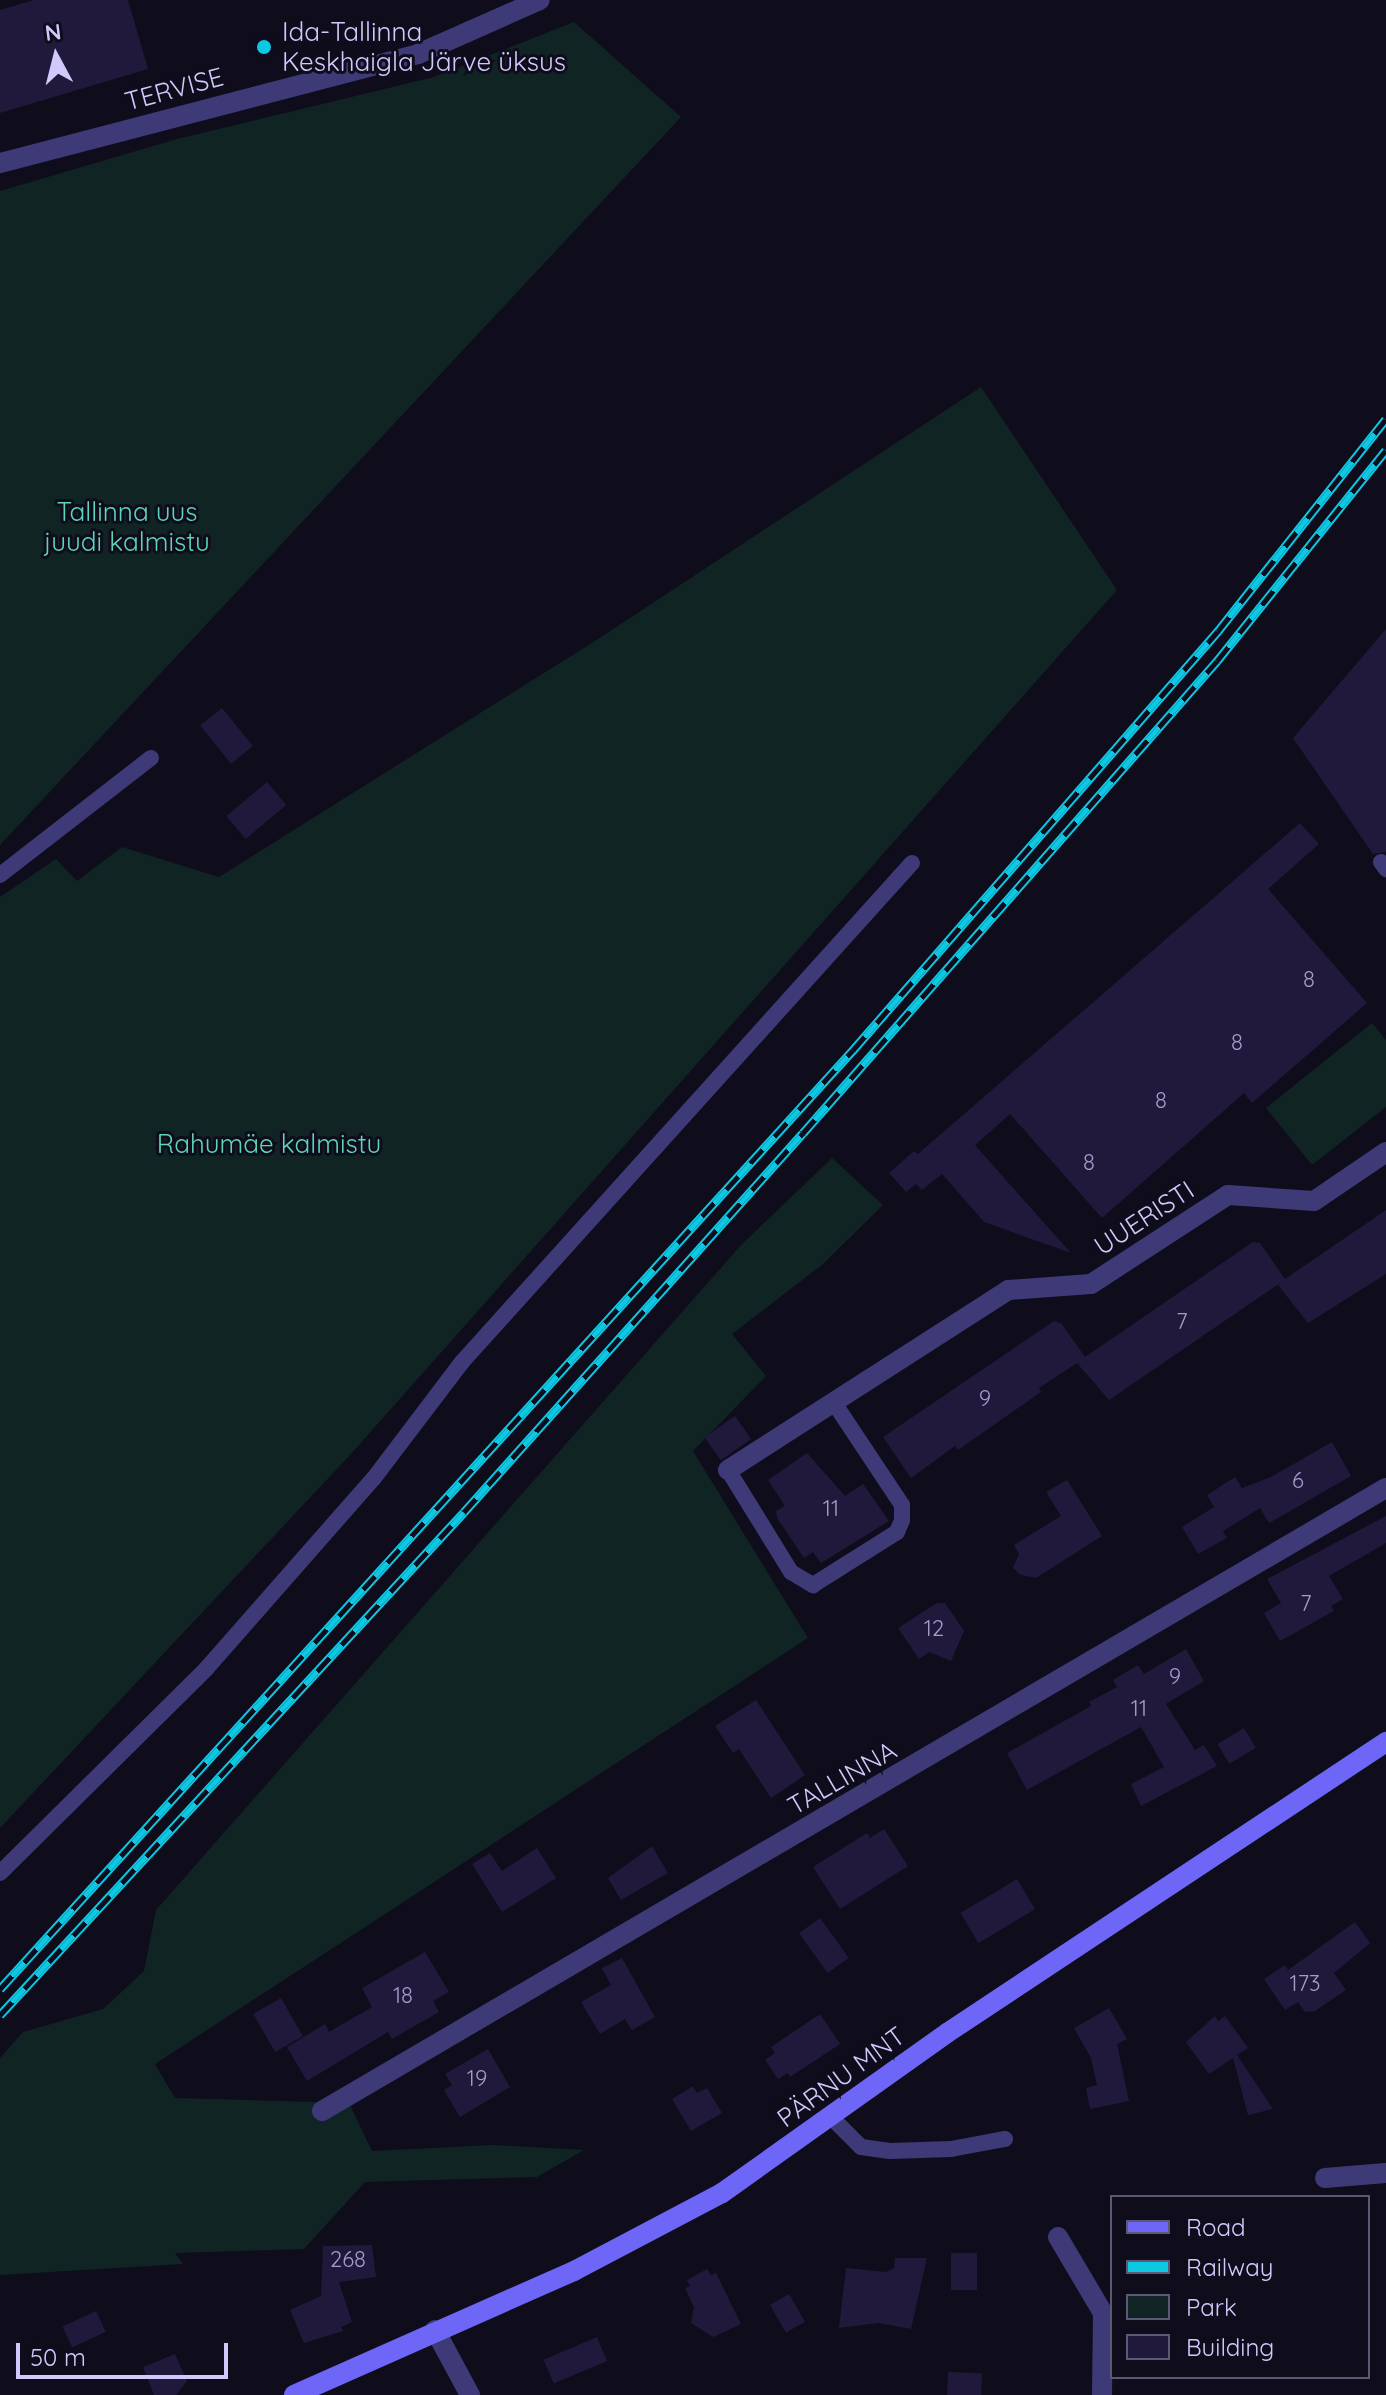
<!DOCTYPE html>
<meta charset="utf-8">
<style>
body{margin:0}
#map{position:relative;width:1386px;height:2395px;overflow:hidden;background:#0f0c1b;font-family:Quicksand,sans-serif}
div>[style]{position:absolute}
.green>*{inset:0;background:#102424}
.building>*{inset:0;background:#21193b;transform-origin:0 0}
.lane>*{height:16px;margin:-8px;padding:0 8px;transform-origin:8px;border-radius:8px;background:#3e3a77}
.street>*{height:20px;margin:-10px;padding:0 10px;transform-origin:10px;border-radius:10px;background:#3e3a77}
.secondary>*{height:20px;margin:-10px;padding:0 10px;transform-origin:10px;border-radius:10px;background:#6e66f6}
.rail>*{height:9px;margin-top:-4.5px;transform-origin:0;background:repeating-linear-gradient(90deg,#0f0c1b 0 18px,#0ec8e3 0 36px);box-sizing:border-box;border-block:2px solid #0ec8e3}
.dots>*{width:22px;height:22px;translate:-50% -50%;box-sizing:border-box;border:4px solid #0f0c1b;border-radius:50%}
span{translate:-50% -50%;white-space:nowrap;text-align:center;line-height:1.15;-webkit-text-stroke:6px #0f0c1b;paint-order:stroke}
.number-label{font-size:22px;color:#a49dcc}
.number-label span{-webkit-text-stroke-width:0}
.poi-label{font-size:26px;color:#d0c9fc}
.left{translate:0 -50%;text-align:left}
.street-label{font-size:26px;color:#d0c9fc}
.park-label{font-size:26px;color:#5bd6bb}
.legend{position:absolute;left:1110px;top:2195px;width:260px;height:184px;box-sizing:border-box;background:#0f0c1b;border:2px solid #5c5875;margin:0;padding:10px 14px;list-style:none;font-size:24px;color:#d0c9fc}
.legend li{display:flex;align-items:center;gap:16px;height:40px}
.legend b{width:40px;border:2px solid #5c5875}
.north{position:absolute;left:16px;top:16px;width:80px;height:80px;-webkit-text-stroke:6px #0f0c1b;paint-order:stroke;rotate:353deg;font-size:22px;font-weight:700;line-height:32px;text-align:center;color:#d0c9fc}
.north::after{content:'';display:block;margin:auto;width:28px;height:36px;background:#d0c9fc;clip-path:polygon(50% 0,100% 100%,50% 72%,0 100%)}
.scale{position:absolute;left:16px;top:2343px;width:212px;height:36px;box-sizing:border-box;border:4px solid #d0c9fc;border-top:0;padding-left:10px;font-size:24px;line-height:28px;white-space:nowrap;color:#d0c9fc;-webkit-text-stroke:6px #0f0c1b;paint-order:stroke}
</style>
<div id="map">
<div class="green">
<div style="clip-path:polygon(574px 22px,681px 117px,0 845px,0 191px,177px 139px,434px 77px)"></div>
<div style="clip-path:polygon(981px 387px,1117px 590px,351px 1454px,0 1828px,0 897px,56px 859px,77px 881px,122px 847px,219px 877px,595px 641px)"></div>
<div style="clip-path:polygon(1372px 1023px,1386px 1040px,1386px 1107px,1312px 1165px,1266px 1108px)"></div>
<div style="clip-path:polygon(832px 1158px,883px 1205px,823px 1264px,732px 1334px,766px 1376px,693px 1451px,808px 1638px,155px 2064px,175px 2098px,349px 2103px,372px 2151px,494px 2145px,584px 2150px,537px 2177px,365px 2182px,304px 2249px,175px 2253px,183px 2264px,0 2275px,0 2058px,23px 2032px,103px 2009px,144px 1971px,156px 1910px,741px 1245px)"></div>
</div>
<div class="building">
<div style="clip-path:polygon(34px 0,128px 0,148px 69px,0 113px,0 10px)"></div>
<div style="clip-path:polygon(1386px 629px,1386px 852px,1373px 854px,1293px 738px)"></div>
<div style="left:222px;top:708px;width:49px;height:28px;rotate:51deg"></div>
<div style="left:267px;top:782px;width:30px;height:53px;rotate:50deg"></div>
<div style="clip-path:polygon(1300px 823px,1319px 844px,1268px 889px,1367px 1003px,1252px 1103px,1244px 1093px,1102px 1218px,1010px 1114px,975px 1145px,1071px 1253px,984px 1222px,942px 1174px,922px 1190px,916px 1184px,906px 1192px,889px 1173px,914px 1151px,918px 1154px)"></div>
<div style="clip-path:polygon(1386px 1210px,1386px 1274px,1308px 1323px,1278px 1285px,1283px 1281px,1109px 1400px,1077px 1363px,1083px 1359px,1039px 1388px,1041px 1392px,958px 1450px,955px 1446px,911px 1478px,883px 1437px,1054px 1321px,1061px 1323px,1085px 1357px,1253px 1242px,1260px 1243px,1285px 1279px)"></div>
<div style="left:735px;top:1416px;width:28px;height:37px;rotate:55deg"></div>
<div style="clip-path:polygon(1332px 1442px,1351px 1476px,1269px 1523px,1260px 1508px,1223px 1531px,1227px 1538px,1198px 1554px,1182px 1527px,1214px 1507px,1207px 1495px,1235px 1477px,1242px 1488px,1271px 1477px)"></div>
<div style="clip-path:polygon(807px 1453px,845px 1496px,863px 1484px,889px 1521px,821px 1563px,813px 1552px,804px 1558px,777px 1518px,776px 1511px,785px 1506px,768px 1480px)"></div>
<div style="clip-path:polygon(1067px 1480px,1102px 1536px,1036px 1578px,1021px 1575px,1013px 1568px,1019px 1554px,1014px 1545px,1061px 1516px,1046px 1492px)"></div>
<div style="clip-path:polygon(1386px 1516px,1386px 1543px,1329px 1576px,1343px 1599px,1331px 1606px,1334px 1611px,1280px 1641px,1264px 1613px,1281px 1603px,1267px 1579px)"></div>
<div style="clip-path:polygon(937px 1603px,945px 1603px,964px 1631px,951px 1661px,929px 1652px,919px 1659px,898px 1628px)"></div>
<div style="clip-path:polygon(1186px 1649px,1204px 1681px,1166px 1704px,1195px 1750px,1204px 1745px,1217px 1766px,1141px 1806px,1131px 1784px,1164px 1767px,1141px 1727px,1027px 1790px,1007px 1753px,1091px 1706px,1089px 1702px,1117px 1687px,1113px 1680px,1138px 1665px,1144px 1674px)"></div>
<div style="clip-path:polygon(756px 1700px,805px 1775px,771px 1798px,739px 1749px,733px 1753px,715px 1726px)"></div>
<div style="left:1244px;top:1728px;width:23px;height:31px;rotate:59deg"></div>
<div style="clip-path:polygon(884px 1829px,908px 1866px,840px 1909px,813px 1867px,867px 1833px,870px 1838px)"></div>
<div style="clip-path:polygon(652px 1846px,668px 1873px,621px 1900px,608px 1878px)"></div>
<div style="clip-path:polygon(537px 1848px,556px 1878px,502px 1912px,472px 1864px,490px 1853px,502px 1871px)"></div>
<div style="left:1017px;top:1879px;width:35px;height:66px;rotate:59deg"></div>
<div style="left:820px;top:1918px;width:49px;height:26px;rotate:54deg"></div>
<div style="clip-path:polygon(1355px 1922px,1370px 1943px,1334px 1973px,1346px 1990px,1315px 2011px,1305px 2012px,1298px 2002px,1285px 2010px,1264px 1979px,1285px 1965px,1288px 1970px)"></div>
<div style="clip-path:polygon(425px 1952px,449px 1992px,433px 2001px,439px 2012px,392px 2039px,388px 2032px,307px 2081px,287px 2047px,325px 2024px,329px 2032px,372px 2007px,362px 1988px)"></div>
<div style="clip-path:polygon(622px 1958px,655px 2017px,632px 2030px,625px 2019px,600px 2034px,581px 2002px,611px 1985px,602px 1968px)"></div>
<div style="left:281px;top:1998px;width:44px;height:32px;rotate:60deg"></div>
<div style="clip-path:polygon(1109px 2008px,1127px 2039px,1117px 2044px,1129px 2101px,1090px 2109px,1086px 2088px,1097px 2085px,1091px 2058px,1074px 2028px)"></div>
<div style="clip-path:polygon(820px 2014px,840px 2044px,790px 2077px,788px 2073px,778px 2079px,765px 2060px,775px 2053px,771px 2047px)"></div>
<div style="clip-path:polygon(1215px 2016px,1218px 2021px,1225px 2016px,1248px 2048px,1237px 2055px,1273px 2109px,1248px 2115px,1233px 2058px,1209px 2074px,1186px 2042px)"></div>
<div style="clip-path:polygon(488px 2049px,510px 2087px,460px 2117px,444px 2090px,452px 2085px,445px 2074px)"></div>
<div style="clip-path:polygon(693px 2086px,697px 2093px,707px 2088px,722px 2113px,691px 2131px,672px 2099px)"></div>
<div style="clip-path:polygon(372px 2245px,376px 2277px,339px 2282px,352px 2322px,341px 2327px,343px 2331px,304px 2343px,290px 2310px,321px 2296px,323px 2246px)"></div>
<div style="left:951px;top:2253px;width:26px;height:37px"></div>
<div style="clip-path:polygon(895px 2258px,927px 2258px,911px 2329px,879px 2323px,839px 2328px,846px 2268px,886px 2272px,894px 2268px)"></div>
<div style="clip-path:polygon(707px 2269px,711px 2275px,716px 2273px,741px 2324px,713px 2337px,691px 2323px,694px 2307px,685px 2288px,690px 2286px,687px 2280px)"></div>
<div style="left:789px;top:2294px;width:32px;height:22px;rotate:60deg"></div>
<div style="left:96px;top:2311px;width:23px;height:37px;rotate:65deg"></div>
<div style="left:597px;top:2337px;width:26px;height:58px;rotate:67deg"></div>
<div style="clip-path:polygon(175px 2354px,187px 2381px,176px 2395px,154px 2395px,143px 2367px)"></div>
<div style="left:948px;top:2372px;width:34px;height:23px;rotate:2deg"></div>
</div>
<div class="lane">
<div style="left:1381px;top:862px;width:9px;rotate:54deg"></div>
<div style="left:0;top:875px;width:191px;rotate:-37.8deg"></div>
<div style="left:728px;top:1470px;width:120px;rotate:58.3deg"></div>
<div style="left:791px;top:1572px;width:26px;rotate:31deg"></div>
<div style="left:813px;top:1585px;width:99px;rotate:-32.2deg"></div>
<div style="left:897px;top:1532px;width:13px;rotate:-67deg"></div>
<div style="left:902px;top:1520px;width:15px;rotate:-90deg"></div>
<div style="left:902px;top:1505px;width:121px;rotate:-123.6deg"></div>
<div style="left:0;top:1873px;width:290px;rotate:-44.7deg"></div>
<div style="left:206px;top:1669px;width:254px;rotate:-48.7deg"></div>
<div style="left:374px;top:1478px;width:146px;rotate:-52.8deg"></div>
<div style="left:462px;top:1362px;width:672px;rotate:-47.96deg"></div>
<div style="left:830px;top:2116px;width:44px;rotate:45deg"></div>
<div style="left:861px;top:2147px;width:29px;rotate:8deg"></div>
<div style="left:890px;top:2151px;width:61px;rotate:-1.9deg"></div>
<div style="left:951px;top:2149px;width:55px;rotate:-10.5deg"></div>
</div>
<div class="street">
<div style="left:0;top:163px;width:432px;rotate:-14.6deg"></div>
<div style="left:418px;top:54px;width:133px;rotate:-23.9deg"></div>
<div style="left:728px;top:1470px;width:333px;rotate:-32.7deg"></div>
<div style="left:1008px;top:1290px;width:83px;rotate:-4.1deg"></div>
<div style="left:1091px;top:1284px;width:163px;rotate:-33deg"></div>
<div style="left:1228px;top:1195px;width:86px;rotate:4deg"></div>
<div style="left:1314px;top:1201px;width:87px;rotate:-34.2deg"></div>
<div style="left:322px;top:2111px;width:1233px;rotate:-30.35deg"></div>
<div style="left:1325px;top:2178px;width:61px;rotate:-4.7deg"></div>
<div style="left:1058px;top:2237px;width:88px;rotate:59.4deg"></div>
<div style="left:1103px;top:2313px;width:82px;rotate:90.7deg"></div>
<div style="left:435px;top:2330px;width:74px;rotate:61.7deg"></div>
</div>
<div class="secondary">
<div style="left:294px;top:2395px;width:306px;rotate:-23.9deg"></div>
<div style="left:574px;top:2271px;width:167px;rotate:-27.8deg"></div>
<div style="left:722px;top:2193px;width:276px;rotate:-35.4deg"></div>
<div style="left:947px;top:2033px;width:527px;rotate:-33.54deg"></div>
</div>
<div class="rail">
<div style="left:0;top:1989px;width:1269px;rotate:-47.75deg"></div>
<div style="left:853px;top:1050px;width:556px;rotate:-48.94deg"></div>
<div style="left:1218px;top:631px;width:270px;rotate:-51.6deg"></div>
<div style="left:0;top:2015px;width:684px;rotate:-47.31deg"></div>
<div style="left:464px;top:1512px;width:508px;rotate:-48.19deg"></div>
<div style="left:803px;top:1133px;width:628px;rotate:-48.75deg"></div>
<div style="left:1217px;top:661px;width:270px;rotate:-51.3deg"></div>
</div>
<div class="dots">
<div style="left:264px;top:47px;background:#0ec8e3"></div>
</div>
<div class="number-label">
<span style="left:1309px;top:980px">8</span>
<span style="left:1237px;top:1043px">8</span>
<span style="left:1161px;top:1101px">8</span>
<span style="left:1089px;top:1163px">8</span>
<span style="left:1182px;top:1322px">7</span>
<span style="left:985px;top:1399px">9</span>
<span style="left:1298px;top:1481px">6</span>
<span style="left:831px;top:1509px">11</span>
<span style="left:1306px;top:1604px">7</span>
<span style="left:934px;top:1629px">12</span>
<span style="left:1175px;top:1677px">9</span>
<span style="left:1139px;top:1709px">11</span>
<span style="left:1305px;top:1984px">173</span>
<span style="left:403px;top:1996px">18</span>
<span style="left:477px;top:2079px">19</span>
<span style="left:348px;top:2260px">268</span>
</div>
<div class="poi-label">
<span class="left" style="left:282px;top:47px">Ida-Tallinna<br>Keskhaigla Järve üksus</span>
</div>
<div class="street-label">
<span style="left:174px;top:89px;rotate:-15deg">TERVISE</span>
<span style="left:1144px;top:1218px;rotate:-33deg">UUERISTI</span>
<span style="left:842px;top:1778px;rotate:-30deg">TALLINNA</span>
<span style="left:841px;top:2077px;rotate:-36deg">PÄRNU MNT</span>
</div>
<div class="park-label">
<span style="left:127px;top:527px">Tallinna uus<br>juudi kalmistu</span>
<span style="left:269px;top:1144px">Rahumäe kalmistu</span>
</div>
<ul class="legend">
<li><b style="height:10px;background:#6e66f6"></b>Road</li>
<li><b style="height:10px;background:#0ec8e3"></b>Railway</li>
<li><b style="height:22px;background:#102424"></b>Park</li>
<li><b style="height:22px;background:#21193b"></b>Building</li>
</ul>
<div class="north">N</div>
<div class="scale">50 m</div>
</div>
